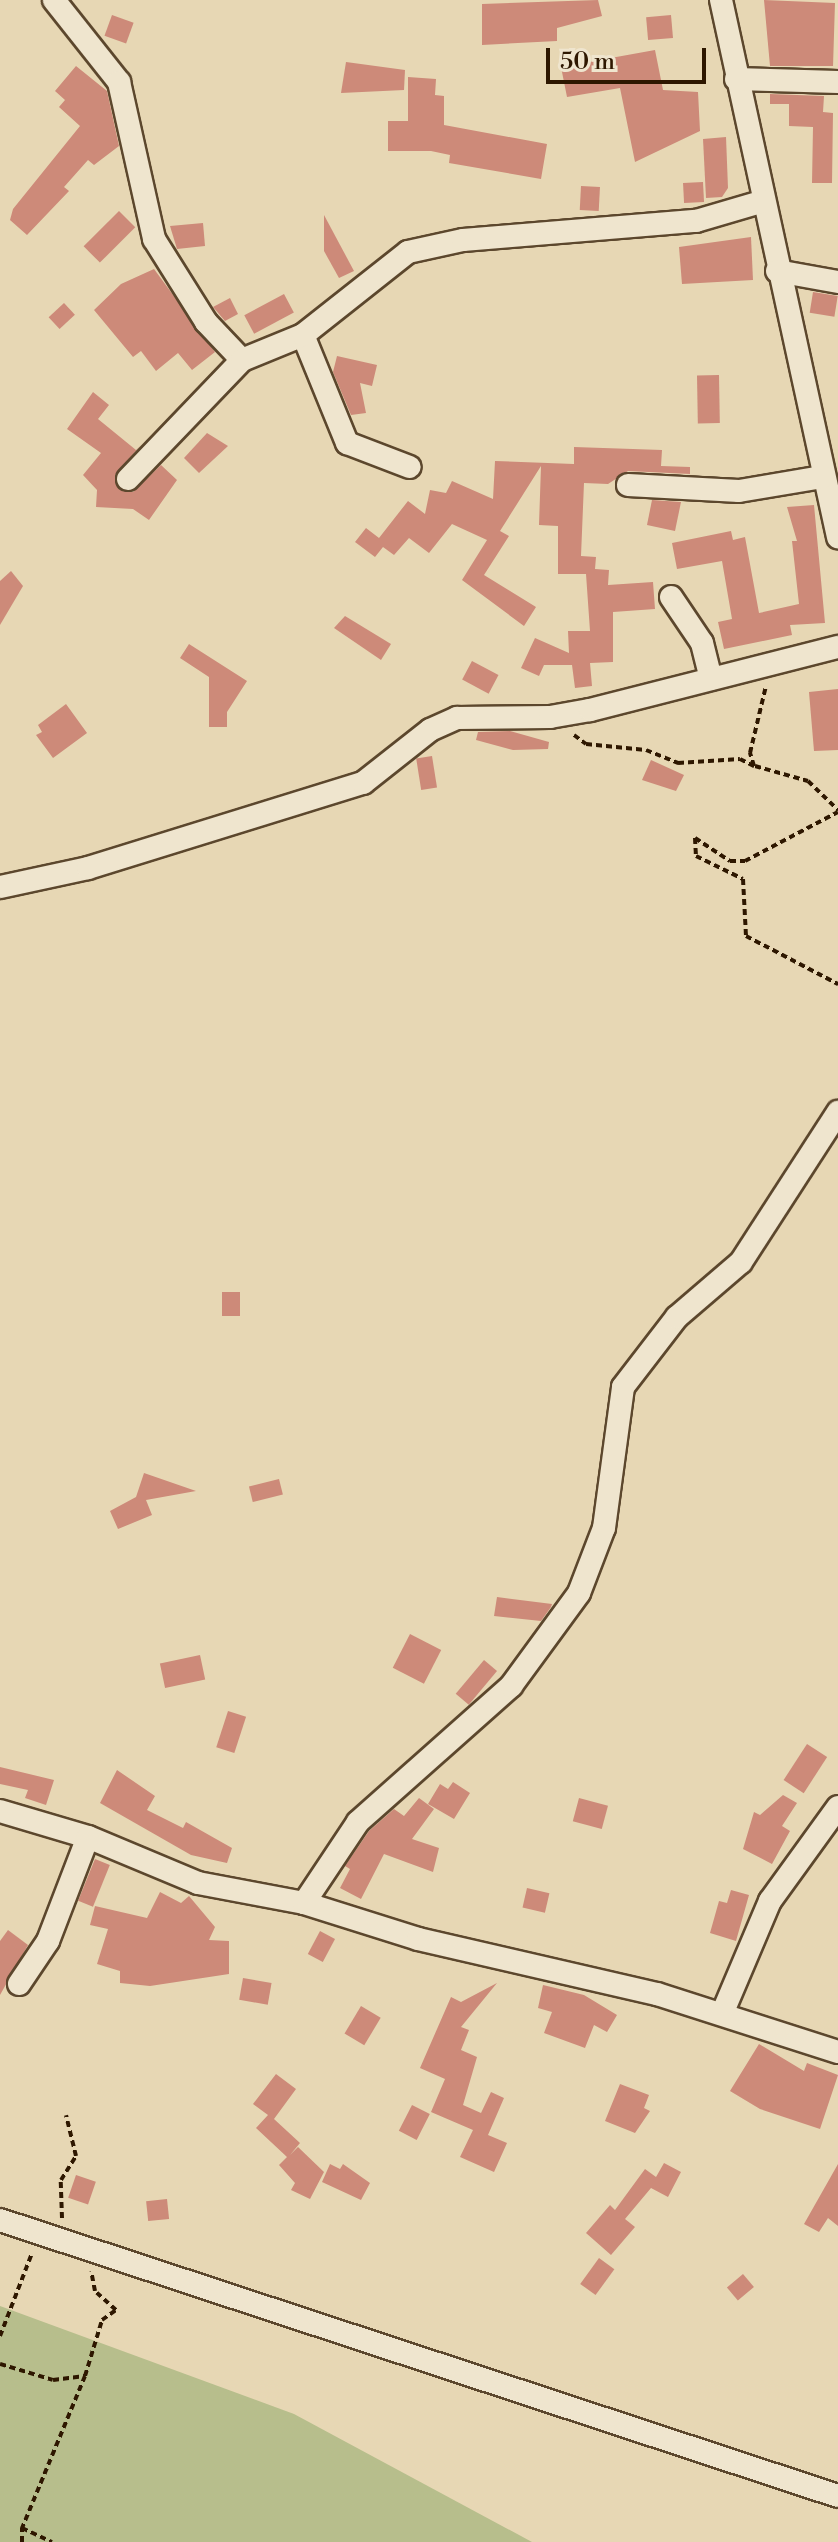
<!DOCTYPE html>
<style>
body{margin:0}
#map{position:relative;width:838px;height:2542px;overflow:hidden;background:#e7d7b4;font-family:"Libre Bodoni",serif}
div>[style]{position:absolute}
.green>*{inset:0;background:#b7be8c}
.building>*{inset:0;background:#cd8a79;transform-origin:0 0}
.path>*{height:4px;margin-top:-2px;transform-origin:0;background:repeating-linear-gradient(90deg,#2e1700 0 6px,transparent 0 10px)}
.roads{filter:drop-shadow(2px 0 #5c472d) drop-shadow(-2px 0 #5c472d) drop-shadow(0 2px #5c472d) drop-shadow(0 -2px #5c472d)}
.minor>*{height:22px;margin:-11px;padding:0 11px;transform-origin:11px;border-radius:11px;background:#efe5ce}
span{translate:-50% -50%;white-space:nowrap;text-align:center;line-height:1.15;-webkit-text-stroke:6px #efe5ce;paint-order:stroke}
.scale{position:absolute;left:546px;top:48px;width:160px;height:36px;box-sizing:border-box;border:4px solid #2e1700;border-top:0;padding-left:10px;font-size:24px;line-height:28px;white-space:nowrap;color:#2e1700;-webkit-text-stroke:6px #efe5ce;paint-order:stroke}
</style>
<div id="map">
<div class="green">
<div style="clip-path:polygon(0 2306px,294px 2414px,532px 2542px,0 2542px)"></div>
</div>
<div class="building">
<div style="clip-path:polygon(598px 0,602px 16px,557px 28px,557px 41px,482px 45px,482px 4px)"></div>
<div style="clip-path:polygon(764px 0,835px 3px,833px 66px,770px 66px)"></div>
<div style="left:112px;top:15px;width:23px;height:22px;rotate:20deg"></div>
<div style="left:671px;top:15px;width:23px;height:25px;rotate:85deg"></div>
<div style="clip-path:polygon(655px 50px,663px 90px,698px 92px,700px 131px,635px 162px,620px 88px,567px 97px,561px 67px)"></div>
<div style="clip-path:polygon(346px 62px,405px 70px,404px 90px,341px 93px)"></div>
<div style="clip-path:polygon(76px 66px,107px 91px,119px 146px,94px 165px,88px 160px,64px 187px,69px 191px,27px 235px,10px 220px,13px 209px,80px 126px,59px 107px,65px 100px,55px 91px)"></div>
<div style="clip-path:polygon(408px 77px,436px 79px,435px 95px,444px 96px,444px 125px,547px 144px,541px 179px,449px 163px,450px 155px,431px 151px,388px 151px,388px 121px,408px 121px)"></div>
<div style="clip-path:polygon(770px 94px,824px 96px,823px 112px,833px 113px,832px 183px,812px 183px,813px 127px,789px 126px,789px 104px,770px 104px)"></div>
<div style="clip-path:polygon(726px 137px,728px 188px,722px 197px,706px 198px,703px 139px)"></div>
<div style="left:703px;top:182px;width:20px;height:20px;rotate:87deg"></div>
<div style="left:581px;top:186px;width:19px;height:24px;rotate:3deg"></div>
<div style="left:119px;top:211px;width:23px;height:50px;rotate:45deg"></div>
<div style="clip-path:polygon(324px 215px,354px 271px,339px 278px,324px 251px)"></div>
<div style="clip-path:polygon(203px 223px,205px 246px,177px 249px,170px 226px)"></div>
<div style="clip-path:polygon(751px 237px,753px 280px,682px 284px,679px 247px)"></div>
<div style="clip-path:polygon(154px 269px,215px 352px,192px 370px,178px 353px,156px 371px,141px 351px,133px 357px,94px 310px,121px 284px)"></div>
<div style="left:813px;top:292px;width:25px;height:21px;rotate:9deg"></div>
<div style="left:284px;top:294px;width:21px;height:45px;rotate:62deg"></div>
<div style="clip-path:polygon(230px 298px,238px 314px,225px 321px,213px 307px)"></div>
<div style="left:64px;top:303px;width:16px;height:21px;rotate:47deg"></div>
<div style="clip-path:polygon(337px 356px,377px 365px,372px 386px,360px 383px,366px 413px,351px 415px,333px 372px)"></div>
<div style="left:719px;top:375px;width:48px;height:22px;rotate:89deg"></div>
<div style="clip-path:polygon(93px 392px,109px 405px,98px 419px,136px 450px,141px 445px,115px 475px,118px 488px,133px 492px,161px 465px,177px 480px,149px 520px,133px 509px,96px 507px,97px 490px,83px 475px,101px 453px,67px 429px)"></div>
<div style="clip-path:polygon(207px 433px,228px 446px,199px 473px,184px 458px)"></div>
<div style="clip-path:polygon(574px 447px,662px 450px,661px 466px,690px 467px,690px 474px,628px 471px,608px 484px,584px 483px,581px 556px,596px 557px,595px 569px,609px 570px,608px 585px,653px 582px,655px 609px,613px 612px,613px 662px,590px 663px,592px 686px,575px 688px,572px 665px,544px 665px,539px 676px,521px 668px,535px 638px,569px 653px,568px 631px,590px 631px,586px 574px,558px 574px,558px 526px,539px 525px,541px 466px,500px 531px,509px 536px,484px 575px,536px 607px,524px 626px,462px 580px,487px 540px,452px 524px,429px 553px,409px 538px,394px 555px,383px 547px,375px 557px,355px 542px,366px 528px,379px 538px,408px 501px,425px 514px,430px 490px,446px 493px,452px 481px,493px 499px,495px 461px,574px 464px)"></div>
<div style="clip-path:polygon(652px 500px,681px 502px,675px 531px,647px 525px)"></div>
<div style="clip-path:polygon(814px 505px,825px 623px,790px 625px,792px 635px,724px 649px,718px 622px,732px 619px,722px 561px,677px 569px,672px 543px,731px 531px,733px 540px,745px 537px,759px 613px,799px 604px,792px 541px,797px 541px,787px 507px)"></div>
<div style="clip-path:polygon(11px 571px,23px 586px,0 625px,0 581px)"></div>
<div style="clip-path:polygon(345px 616px,391px 644px,381px 660px,334px 628px)"></div>
<div style="clip-path:polygon(189px 644px,247px 681px,227px 712px,227px 727px,209px 727px,209px 677px,180px 658px)"></div>
<div style="left:472px;top:661px;width:30px;height:21px;rotate:28deg"></div>
<div style="clip-path:polygon(838px 689px,838px 750px,814px 751px,809px 692px)"></div>
<div style="clip-path:polygon(66px 704px,87px 733px,53px 758px,36px 735px,42px 732px,38px 725px)"></div>
<div style="clip-path:polygon(510px 731px,549px 742px,548px 749px,513px 750px,476px 740px,478px 732px)"></div>
<div style="left:432px;top:756px;width:32px;height:16px;rotate:81deg"></div>
<div style="clip-path:polygon(651px 760px,684px 775px,676px 791px,642px 780px)"></div>
<div style="left:222px;top:1292px;width:18px;height:24px"></div>
<div style="clip-path:polygon(144px 1473px,196px 1491px,146px 1500px,152px 1515px,118px 1529px,110px 1511px,136px 1497px)"></div>
<div style="left:279px;top:1479px;width:16px;height:31px;rotate:76deg"></div>
<div style="clip-path:polygon(497px 1597px,552px 1604px,551px 1607px,541px 1621px,494px 1616px)"></div>
<div style="left:410px;top:1634px;width:35px;height:38px;rotate:27deg"></div>
<div style="left:200px;top:1655px;width:25px;height:41px;rotate:78deg"></div>
<div style="left:484px;top:1660px;width:17px;height:44px;rotate:40deg"></div>
<div style="left:228px;top:1711px;width:19px;height:38px;rotate:18deg"></div>
<div style="left:807px;top:1744px;width:24px;height:43px;rotate:33deg"></div>
<div style="clip-path:polygon(0 1767px,54px 1780px,46px 1805px,25px 1798px,28px 1790px,0 1784px)"></div>
<div style="clip-path:polygon(117px 1770px,155px 1796px,147px 1810px,183px 1828px,186px 1822px,232px 1848px,227px 1863px,191px 1855px,100px 1803px)"></div>
<div style="clip-path:polygon(453px 1782px,470px 1793px,454px 1819px,428px 1804px,440px 1784px,448px 1789px)"></div>
<div style="clip-path:polygon(783px 1795px,797px 1803px,782px 1826px,790px 1831px,772px 1864px,743px 1849px,754px 1812px,760px 1815px)"></div>
<div style="clip-path:polygon(419px 1798px,434px 1809px,412px 1839px,439px 1848px,433px 1872px,384px 1854px,361px 1899px,340px 1888px,350px 1869px,345px 1866px,369px 1831px,394px 1809px,404px 1816px)"></div>
<div style="left:579px;top:1798px;width:30px;height:24px;rotate:15deg"></div>
<div style="left:95px;top:1859px;width:16px;height:45px;rotate:22deg"></div>
<div style="left:527px;top:1888px;width:23px;height:20px;rotate:13deg"></div>
<div style="clip-path:polygon(731px 1890px,749px 1895px,736px 1941px,710px 1933px,719px 1901px,727px 1903px)"></div>
<div style="clip-path:polygon(160px 1892px,181px 1903px,189px 1896px,215px 1927px,209px 1940px,229px 1941px,229px 1974px,150px 1986px,120px 1983px,120px 1971px,97px 1964px,108px 1929px,90px 1925px,95px 1906px,147px 1918px)"></div>
<div style="clip-path:polygon(8px 1930px,28px 1945px,0 1995px,0 1941px)"></div>
<div style="left:320px;top:1931px;width:17px;height:26px;rotate:28deg"></div>
<div style="left:243px;top:1978px;width:29px;height:22px;rotate:10deg"></div>
<div style="clip-path:polygon(497px 1983px,461px 2027px,469px 2030px,461px 2050px,477px 2057px,463px 2105px,481px 2113px,491px 2092px,504px 2098px,488px 2135px,507px 2143px,494px 2172px,460px 2157px,473px 2130px,431px 2112px,445px 2079px,420px 2068px,451px 1997px,461px 2002px)"></div>
<div style="clip-path:polygon(543px 1985px,584px 1995px,617px 2015px,607px 2032px,594px 2025px,585px 2048px,544px 2033px,552px 2012px,538px 2008px)"></div>
<div style="left:361px;top:2006px;width:23px;height:32px;rotate:31deg"></div>
<div style="clip-path:polygon(759px 2044px,804px 2071px,807px 2063px,838px 2075px,820px 2129px,760px 2109px,730px 2091px)"></div>
<div style="clip-path:polygon(276px 2074px,296px 2089px,274px 2119px,300px 2143px,290px 2155px,298px 2147px,324px 2172px,310px 2199px,291px 2190px,295px 2183px,279px 2165px,287px 2157px,256px 2128px,268px 2115px,253px 2104px)"></div>
<div style="clip-path:polygon(620px 2084px,649px 2095px,644px 2108px,650px 2111px,635px 2133px,605px 2121px)"></div>
<div style="left:412px;top:2105px;width:20px;height:29px;rotate:27deg"></div>
<div style="clip-path:polygon(664px 2163px,681px 2172px,668px 2197px,651px 2188px,625px 2219px,635px 2227px,611px 2255px,586px 2233px,610px 2205px,615px 2210px,645px 2169px,656px 2177px)"></div>
<div style="clip-path:polygon(330px 2164px,340px 2169px,343px 2164px,370px 2183px,361px 2200px,322px 2182px)"></div>
<div style="clip-path:polygon(838px 2164px,838px 2226px,828px 2218px,819px 2232px,804px 2224px)"></div>
<div style="left:76px;top:2175px;width:21px;height:24px;rotate:19deg"></div>
<div style="left:167px;top:2199px;width:20px;height:21px;rotate:84deg"></div>
<div style="left:599px;top:2258px;width:19px;height:32px;rotate:36deg"></div>
<div style="left:743px;top:2274px;width:17px;height:21px;rotate:50deg"></div>
</div>
<div class="path">
<div style="left:574px;top:735px;width:15px;rotate:37deg"></div>
<div style="left:586px;top:744px;width:60px;rotate:5.7deg"></div>
<div style="left:646px;top:750px;width:35px;rotate:22deg"></div>
<div style="left:678px;top:763px;width:62px;rotate:-3.7deg"></div>
<div style="left:740px;top:759px;width:16px;rotate:27deg"></div>
<div style="left:754px;top:766px;width:14px;rotate:-107deg"></div>
<div style="left:750px;top:753px;width:69px;rotate:-76.6deg"></div>
<div style="left:755px;top:766px;width:55px;rotate:15.8deg"></div>
<div style="left:808px;top:781px;width:42px;rotate:44deg"></div>
<div style="left:695px;top:838px;width:18px;rotate:87deg"></div>
<div style="left:696px;top:856px;width:52px;rotate:26.1deg"></div>
<div style="left:743px;top:879px;width:57px;rotate:87deg"></div>
<div style="left:746px;top:936px;width:104px;rotate:27.6deg"></div>
<div style="left:695px;top:838px;width:42px;rotate:33.3deg"></div>
<div style="left:730px;top:861px;width:15px"></div>
<div style="left:745px;top:861px;width:105px;rotate:-27.8deg"></div>
<div style="left:62px;top:2218px;width:38px;rotate:-92deg"></div>
<div style="left:61px;top:2180px;width:28px;rotate:-58deg"></div>
<div style="left:76px;top:2156px;width:42px;rotate:-103.7deg"></div>
<div style="left:0;top:2336px;width:89px;rotate:-68.9deg"></div>
<div style="left:0;top:2364px;width:55px;rotate:16.8deg"></div>
<div style="left:53px;top:2380px;width:32px;rotate:-7deg"></div>
<div style="left:85px;top:2376px;width:165px;rotate:112.5deg"></div>
<div style="left:22px;top:2528px;width:33px;rotate:25deg"></div>
<div style="left:85px;top:2376px;width:59px;rotate:-73.1deg"></div>
<div style="left:102px;top:2320px;width:17px;rotate:-36deg"></div>
<div style="left:116px;top:2310px;width:28px;rotate:-138deg"></div>
<div style="left:95px;top:2291px;width:20px;rotate:-101deg"></div>
<div style="left:22px;top:2542px;width:14px;rotate:-90deg"></div>
</div>
<div class="roads">
<div class="minor">
<div style="left:54px;top:0;width:105px;rotate:51.6deg"></div>
<div style="left:119px;top:82px;width:161px;rotate:77.4deg"></div>
<div style="left:154px;top:239px;width:98px;rotate:57.9deg"></div>
<div style="left:206px;top:322px;width:52px;rotate:46.5deg"></div>
<div style="left:721px;top:0;width:550px;rotate:77.71deg"></div>
<div style="left:736px;top:79px;width:102px;rotate:1.7deg"></div>
<div style="left:777px;top:271px;width:62px;rotate:10.2deg"></div>
<div style="left:303px;top:335px;width:117px;rotate:67.8deg"></div>
<div style="left:347px;top:443px;width:67px;rotate:20.9deg"></div>
<div style="left:128px;top:479px;width:165px;rotate:-46.2deg"></div>
<div style="left:242px;top:360px;width:66px;rotate:-22.3deg"></div>
<div style="left:303px;top:335px;width:134px;rotate:-38.3deg"></div>
<div style="left:408px;top:252px;width:56px;rotate:-12.3deg"></div>
<div style="left:463px;top:240px;width:234px;rotate:-4.7deg"></div>
<div style="left:696px;top:221px;width:71px;rotate:-16.4deg"></div>
<div style="left:628px;top:485px;width:111px;rotate:3.1deg"></div>
<div style="left:739px;top:491px;width:85px;rotate:-9.5deg"></div>
<div style="left:671px;top:597px;width:55px;rotate:56deg"></div>
<div style="left:702px;top:643px;width:37px;rotate:76deg"></div>
<div style="left:0;top:887px;width:90px;rotate:-12.2deg"></div>
<div style="left:88px;top:868px;width:288px;rotate:-17.2deg"></div>
<div style="left:363px;top:783px;width:85px;rotate:-38.3deg"></div>
<div style="left:430px;top:730px;width:30px;rotate:-24deg"></div>
<div style="left:457px;top:718px;width:93px;rotate:-0.6deg"></div>
<div style="left:550px;top:717px;width:41px;rotate:-9.9deg"></div>
<div style="left:590px;top:710px;width:256px;rotate:-14.3deg"></div>
<div style="left:0;top:1811px;width:92px;rotate:16.5deg"></div>
<div style="left:88px;top:1837px;width:119px;rotate:22.7deg"></div>
<div style="left:198px;top:1883px;width:108px;rotate:10.7deg"></div>
<div style="left:304px;top:1903px;width:120px;rotate:17.5deg"></div>
<div style="left:418px;top:1939px;width:245px;rotate:13deg"></div>
<div style="left:657px;top:1994px;width:190px;rotate:17.8deg"></div>
<div style="left:304px;top:1903px;width:97px;rotate:-56.3deg"></div>
<div style="left:358px;top:1822px;width:205px;rotate:-41.6deg"></div>
<div style="left:511px;top:1686px;width:115px;rotate:-53.8deg"></div>
<div style="left:579px;top:1593px;width:70px;rotate:-69deg"></div>
<div style="left:604px;top:1528px;width:142px;rotate:-82.3deg"></div>
<div style="left:623px;top:1387px;width:88px;rotate:-52.4deg"></div>
<div style="left:677px;top:1317px;width:84px;rotate:-40.7deg"></div>
<div style="left:741px;top:1262px;width:179px;rotate:-57.1deg"></div>
<div style="left:19px;top:1984px;width:52px;rotate:-56deg"></div>
<div style="left:48px;top:1941px;width:111px;rotate:-69deg"></div>
<div style="left:722px;top:2014px;width:123px;rotate:-67deg"></div>
<div style="left:770px;top:1901px;width:116px;rotate:-54.1deg"></div>
<div style="left:0;top:2220px;width:882px;rotate:18.23deg"></div>
</div>
</div>
<div class="scale">50 m</div>
</div>
